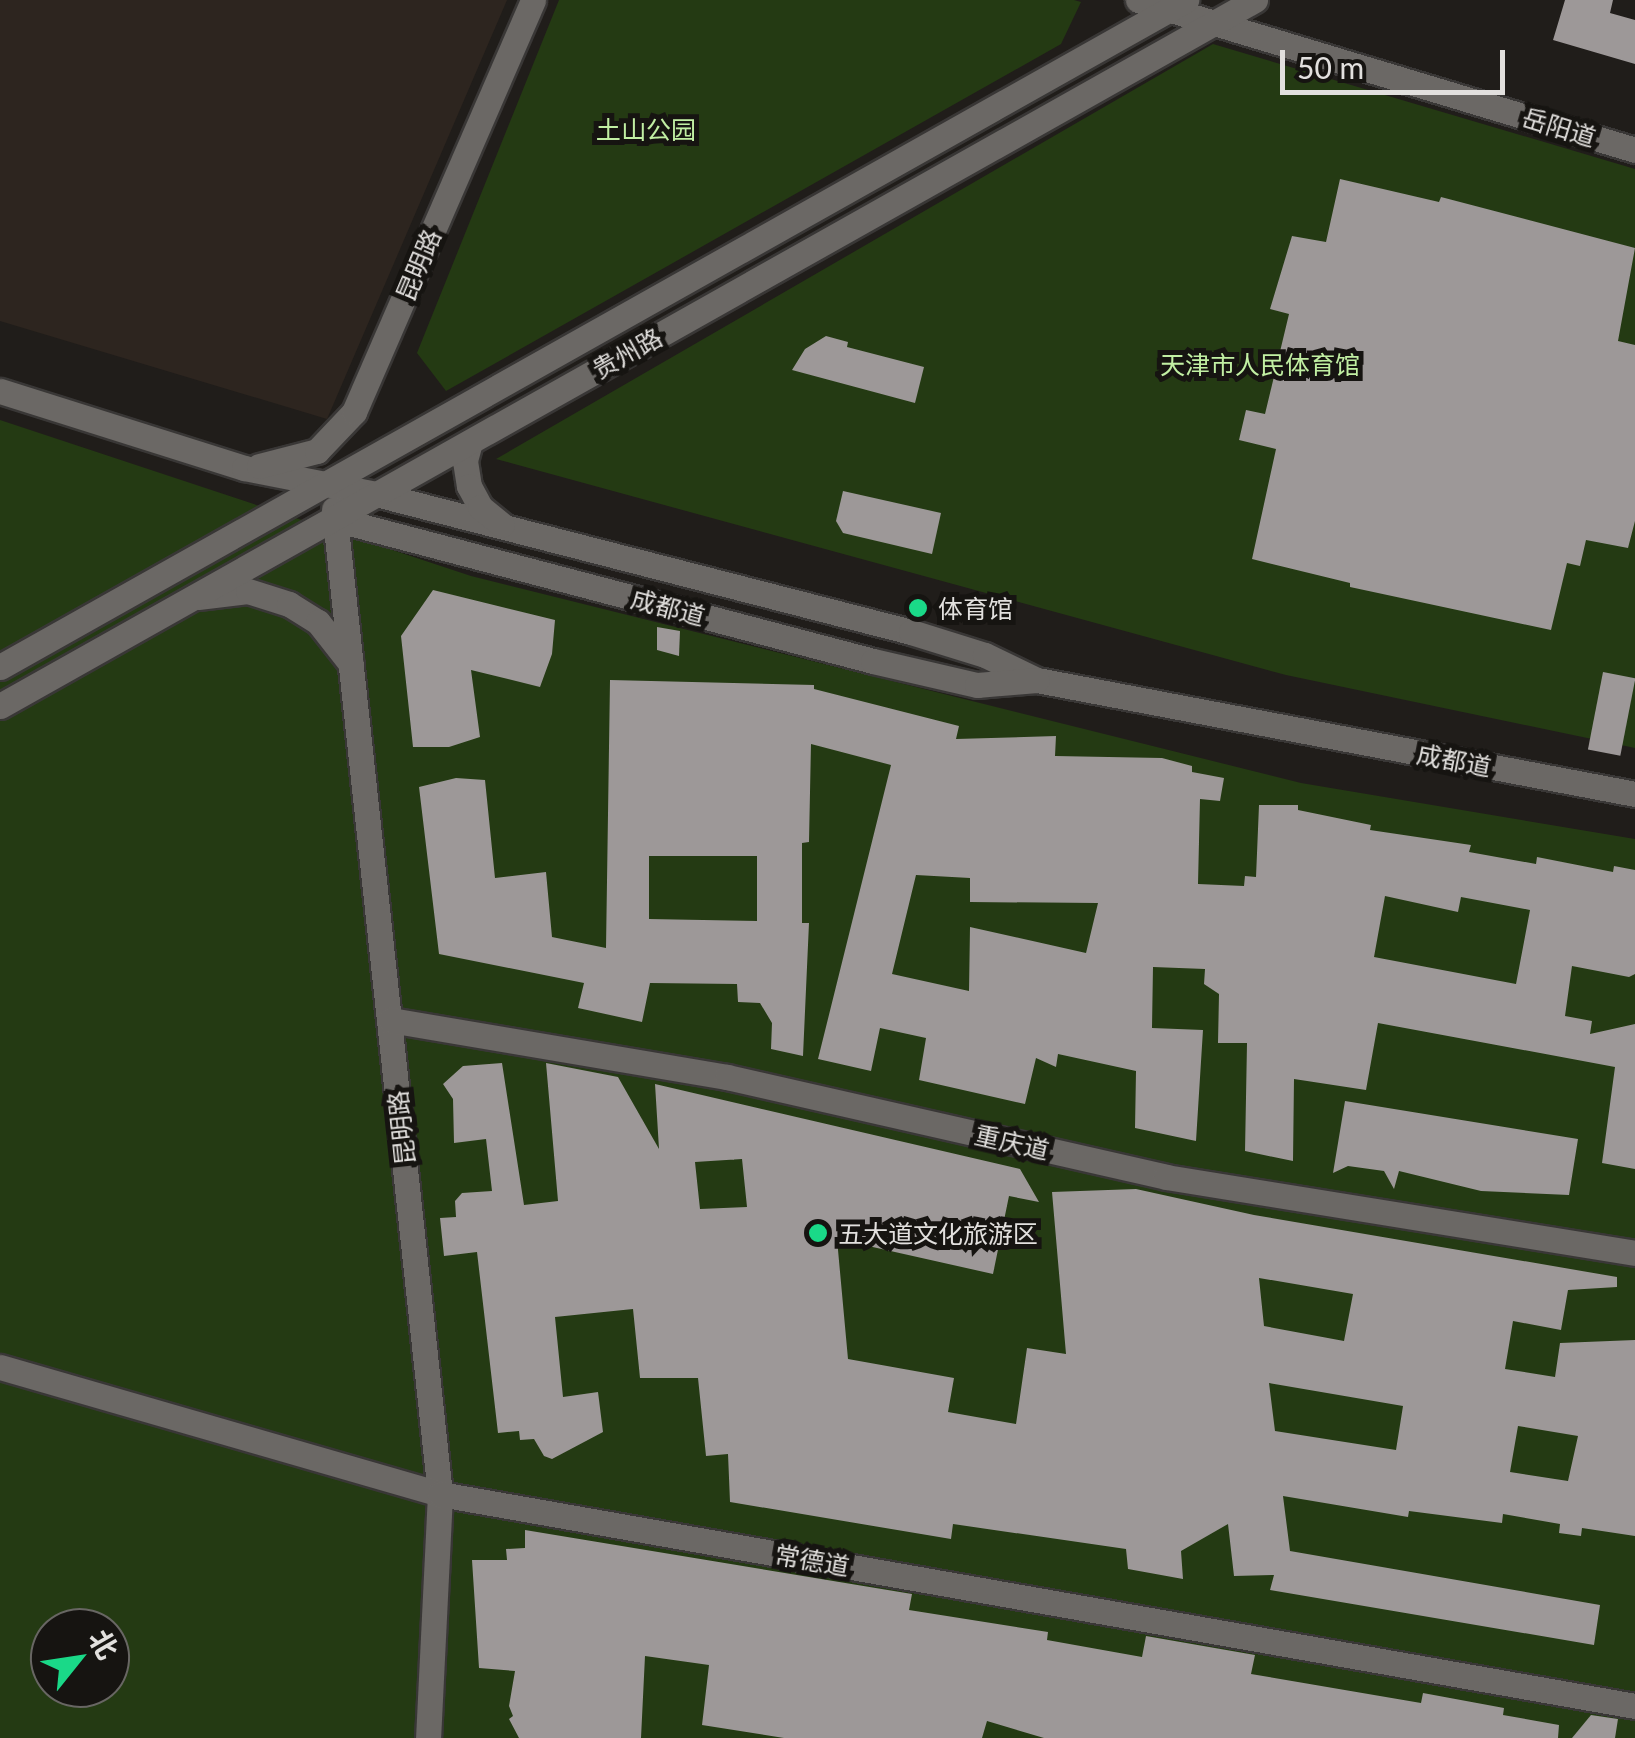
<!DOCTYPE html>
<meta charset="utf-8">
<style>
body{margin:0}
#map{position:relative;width:1635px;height:1738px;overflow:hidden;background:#201d1a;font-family:Lato,"Noto Sans SC",sans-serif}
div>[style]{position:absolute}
.built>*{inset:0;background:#2d251f}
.green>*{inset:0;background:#243a13}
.building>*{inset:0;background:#9d9898;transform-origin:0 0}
.roads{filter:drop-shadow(2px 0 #393736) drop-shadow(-2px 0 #393736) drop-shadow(0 2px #393736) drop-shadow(0 -2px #393736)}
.street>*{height:25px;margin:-12.5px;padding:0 12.5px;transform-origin:12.5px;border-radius:12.5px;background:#6b6865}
.secondary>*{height:25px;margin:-12.5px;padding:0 12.5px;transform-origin:12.5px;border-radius:12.5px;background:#6b6865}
.dots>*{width:28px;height:28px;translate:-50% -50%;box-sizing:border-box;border:5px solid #161411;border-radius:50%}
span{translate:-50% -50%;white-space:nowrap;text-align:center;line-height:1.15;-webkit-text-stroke:10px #161411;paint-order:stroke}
.street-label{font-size:25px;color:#e2e0de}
.park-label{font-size:25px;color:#c1efa3}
.poi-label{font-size:25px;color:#e2e0de}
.left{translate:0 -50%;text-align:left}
.north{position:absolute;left:30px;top:1608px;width:100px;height:100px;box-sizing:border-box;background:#161411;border:2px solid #686663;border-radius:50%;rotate:60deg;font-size:28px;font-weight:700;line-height:40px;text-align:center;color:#e2e0de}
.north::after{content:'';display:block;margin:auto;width:35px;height:45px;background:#1ad988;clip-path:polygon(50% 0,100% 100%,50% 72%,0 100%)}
.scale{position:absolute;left:1280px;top:50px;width:225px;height:45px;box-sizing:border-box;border:5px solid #e2e0de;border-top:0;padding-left:12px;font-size:30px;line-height:35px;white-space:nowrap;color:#e2e0de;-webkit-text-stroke:8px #161411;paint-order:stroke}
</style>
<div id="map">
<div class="built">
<div style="clip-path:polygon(0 0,507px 0,327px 419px,0 321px)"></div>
</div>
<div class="green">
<div style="clip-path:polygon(559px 0,1074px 0,1081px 2px,1061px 44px,446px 391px,417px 353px)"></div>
<div style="clip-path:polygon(1213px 44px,1635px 169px,1635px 748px,1286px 675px,496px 459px)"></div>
<div style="clip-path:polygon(evenodd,0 420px,471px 576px,1301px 783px,1635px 839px,1635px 1738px,0 1738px,0 420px,50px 1628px,110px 1628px,110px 1688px,50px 1688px,50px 1628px)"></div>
</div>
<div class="building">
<div style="clip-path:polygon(1565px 0,1613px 0,1610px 13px,1635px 20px,1635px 64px,1553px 40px)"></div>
<div style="clip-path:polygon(1340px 179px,1439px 202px,1441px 197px,1635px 248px,1618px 341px,1635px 345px,1635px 521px,1628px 548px,1586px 540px,1580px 566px,1567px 563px,1551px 630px,1350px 587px,1350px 583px,1252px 559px,1276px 449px,1239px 440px,1246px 410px,1265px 414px,1289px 314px,1270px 309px,1292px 236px,1326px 242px)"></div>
<div style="clip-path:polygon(826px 336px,848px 342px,847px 347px,924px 367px,915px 403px,792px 370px,805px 349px)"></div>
<div style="clip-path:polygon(843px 491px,941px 513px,932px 554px,843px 533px,836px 521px)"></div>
<div style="clip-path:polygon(433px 590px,555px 620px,552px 654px,540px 687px,471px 670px,480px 737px,449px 747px,413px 747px,401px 636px)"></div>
<div style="clip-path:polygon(657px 627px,680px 631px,679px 656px,657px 650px)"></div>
<div style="left:1603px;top:672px;width:33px;height:79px;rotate:11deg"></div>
<div style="clip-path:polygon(evenodd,610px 680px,814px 685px,814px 689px,959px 726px,956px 739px,1056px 736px,1055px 756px,1162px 758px,1192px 766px,1192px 772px,1224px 778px,1220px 801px,1200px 799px,1198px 884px,1244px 886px,1245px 876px,1256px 877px,1259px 805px,1298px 805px,1298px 810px,1371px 825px,1370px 830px,1471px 845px,1469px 852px,1536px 864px,1537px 857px,1613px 872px,1614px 866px,1635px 870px,1635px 974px,1629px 977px,1572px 966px,1565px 1016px,1592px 1021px,1590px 1034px,1635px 1024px,1635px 1169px,1602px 1163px,1615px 1067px,1378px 1023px,1366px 1090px,1294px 1079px,1293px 1161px,1245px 1151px,1247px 1043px,1218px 1043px,1219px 994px,1204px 984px,1205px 969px,1153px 967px,1152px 1028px,1203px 1030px,1196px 1141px,1135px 1128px,1136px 1071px,1058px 1054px,1056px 1067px,1036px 1058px,1025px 1104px,919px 1080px,926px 1038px,880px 1028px,871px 1071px,818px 1059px,891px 765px,811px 744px,809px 842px,802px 843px,802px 923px,809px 923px,803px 1056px,771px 1049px,772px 1023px,760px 1003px,738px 1002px,737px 984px,650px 983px,642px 1022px,578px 1008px,584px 983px,439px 954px,419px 787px,456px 778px,485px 780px,495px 878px,546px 872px,552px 937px,606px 948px,610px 680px,649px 856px,757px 856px,757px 921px,649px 919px,649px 856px,610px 680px,916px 875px,970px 878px,970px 902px,1098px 903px,1086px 953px,970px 927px,969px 991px,892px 974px,916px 875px,610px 680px,1385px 896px,1458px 912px,1461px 897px,1530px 910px,1516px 984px,1374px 957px,1385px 896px)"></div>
<div style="clip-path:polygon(evenodd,502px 1063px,524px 1205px,558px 1201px,546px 1063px,618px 1077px,659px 1149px,655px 1084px,1020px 1169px,1039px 1202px,1009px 1196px,993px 1274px,837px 1239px,848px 1359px,954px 1378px,948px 1412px,1016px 1424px,1027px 1348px,1066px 1354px,1052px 1192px,1136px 1189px,1254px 1215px,1617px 1277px,1617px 1287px,1568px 1290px,1561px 1330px,1513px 1321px,1505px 1369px,1555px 1377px,1560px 1343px,1635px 1340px,1635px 1536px,1582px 1528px,1581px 1536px,1559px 1533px,1560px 1524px,1503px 1514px,1502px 1523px,1409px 1511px,1408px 1517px,1283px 1496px,1290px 1551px,1600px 1605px,1594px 1645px,1270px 1590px,1274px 1575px,1234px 1576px,1228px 1524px,1181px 1551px,1183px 1579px,1128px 1569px,1126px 1549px,953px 1524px,951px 1539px,730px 1502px,728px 1454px,706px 1456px,698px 1378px,640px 1378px,633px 1309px,555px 1317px,563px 1397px,598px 1392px,603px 1432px,552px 1459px,544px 1456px,534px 1439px,520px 1440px,519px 1431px,498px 1433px,477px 1252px,444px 1256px,440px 1218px,456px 1217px,455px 1201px,462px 1193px,492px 1191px,486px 1139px,454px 1143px,453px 1099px,443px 1084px,463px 1066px,502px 1063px,742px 1159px,747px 1207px,700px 1209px,695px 1162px,742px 1159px,502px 1063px,1259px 1278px,1353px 1294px,1344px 1341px,1264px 1326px,1259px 1278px,502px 1063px,1269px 1383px,1403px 1406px,1396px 1450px,1275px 1431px,1269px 1383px,502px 1063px,1518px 1426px,1578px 1436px,1568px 1481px,1510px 1472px,1518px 1426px)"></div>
<div style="clip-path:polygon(1345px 1101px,1578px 1139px,1569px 1195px,1481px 1191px,1399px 1171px,1394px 1189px,1384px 1171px,1348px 1166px,1333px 1173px)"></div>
<div style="clip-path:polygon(525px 1530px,912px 1594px,909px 1610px,1048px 1632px,1047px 1640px,1142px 1657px,1146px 1636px,1255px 1655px,1251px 1674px,1421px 1703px,1423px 1693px,1504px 1708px,1503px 1715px,1559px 1725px,1558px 1738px,1044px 1738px,987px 1721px,982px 1738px,784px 1738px,702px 1725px,709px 1665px,645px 1656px,641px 1738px,519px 1738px,509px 1719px,513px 1716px,509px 1706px,515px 1671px,479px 1668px,472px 1560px,507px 1560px,506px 1549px,525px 1548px)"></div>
<div style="clip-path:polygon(1591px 1715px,1618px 1719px,1615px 1738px,1572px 1738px)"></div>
</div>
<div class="roads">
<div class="street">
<div style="left:1138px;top:0;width:519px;rotate:16.79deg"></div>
<div style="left:198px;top:597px;width:50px;rotate:-6.8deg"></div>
<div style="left:248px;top:591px;width:43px;rotate:17.6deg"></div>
<div style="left:289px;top:604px;width:34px;rotate:32deg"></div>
<div style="left:318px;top:622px;width:53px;rotate:51.8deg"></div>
</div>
<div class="secondary">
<div style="left:0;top:391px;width:256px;rotate:17.5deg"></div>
<div style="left:244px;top:468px;width:135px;rotate:11.1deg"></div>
<div style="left:376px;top:494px;width:553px;rotate:14.46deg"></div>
<div style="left:911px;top:632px;width:77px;rotate:17.3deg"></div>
<div style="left:985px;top:655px;width:58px;rotate:25.7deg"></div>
<div style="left:1037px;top:680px;width:609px;rotate:10.79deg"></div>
<div style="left:470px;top:442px;width:20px;rotate:105deg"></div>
<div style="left:465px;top:461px;width:25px;rotate:81deg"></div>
<div style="left:469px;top:486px;width:24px;rotate:62deg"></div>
<div style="left:480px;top:507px;width:28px;rotate:39deg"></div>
<div style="left:259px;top:466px;width:60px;rotate:-14.5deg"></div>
<div style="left:317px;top:451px;width:54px;rotate:-46.5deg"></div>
<div style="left:354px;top:412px;width:449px;rotate:-66.5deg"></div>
<div style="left:334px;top:509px;width:991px;rotate:83.86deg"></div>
<div style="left:440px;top:1494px;width:244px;rotate:92.8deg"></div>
<div style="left:338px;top:520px;width:553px;rotate:14.76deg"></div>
<div style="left:873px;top:661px;width:107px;rotate:13deg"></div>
<div style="left:977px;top:685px;width:60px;rotate:-4.8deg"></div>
<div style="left:0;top:667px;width:1361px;rotate:-29.35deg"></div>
<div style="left:0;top:706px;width:1440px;rotate:-29.36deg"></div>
<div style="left:390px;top:1020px;width:342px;rotate:9.6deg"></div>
<div style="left:727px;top:1077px;width:450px;rotate:12.8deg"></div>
<div style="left:1166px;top:1177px;width:475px;rotate:9.2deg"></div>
<div style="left:0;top:1367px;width:458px;rotate:16.1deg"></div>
<div style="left:440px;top:1494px;width:1214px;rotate:10.06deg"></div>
</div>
</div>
<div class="dots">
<div style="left:918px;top:608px;background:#1ad988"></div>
<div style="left:818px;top:1233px;background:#1ad988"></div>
</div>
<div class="street-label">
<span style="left:1559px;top:127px;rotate:17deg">岳阳道</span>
<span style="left:418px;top:265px;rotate:-67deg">昆明路</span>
<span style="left:627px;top:353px;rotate:-29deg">贵州路</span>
<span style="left:668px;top:607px;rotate:15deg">成都道</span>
<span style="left:1454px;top:760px;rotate:11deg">成都道</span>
<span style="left:401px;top:1128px;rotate:-96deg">昆明路</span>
<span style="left:1012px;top:1142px;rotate:13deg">重庆道</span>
<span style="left:812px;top:1560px;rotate:10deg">常德道</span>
</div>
<div class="park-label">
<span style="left:646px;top:129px">土山公园</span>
<span style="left:1260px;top:364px">天津市人民体育馆</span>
</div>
<div class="poi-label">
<span class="left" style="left:938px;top:608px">体育馆</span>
<span class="left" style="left:838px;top:1233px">五大道文化旅游区</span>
</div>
<div class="north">北</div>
<div class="scale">50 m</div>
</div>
